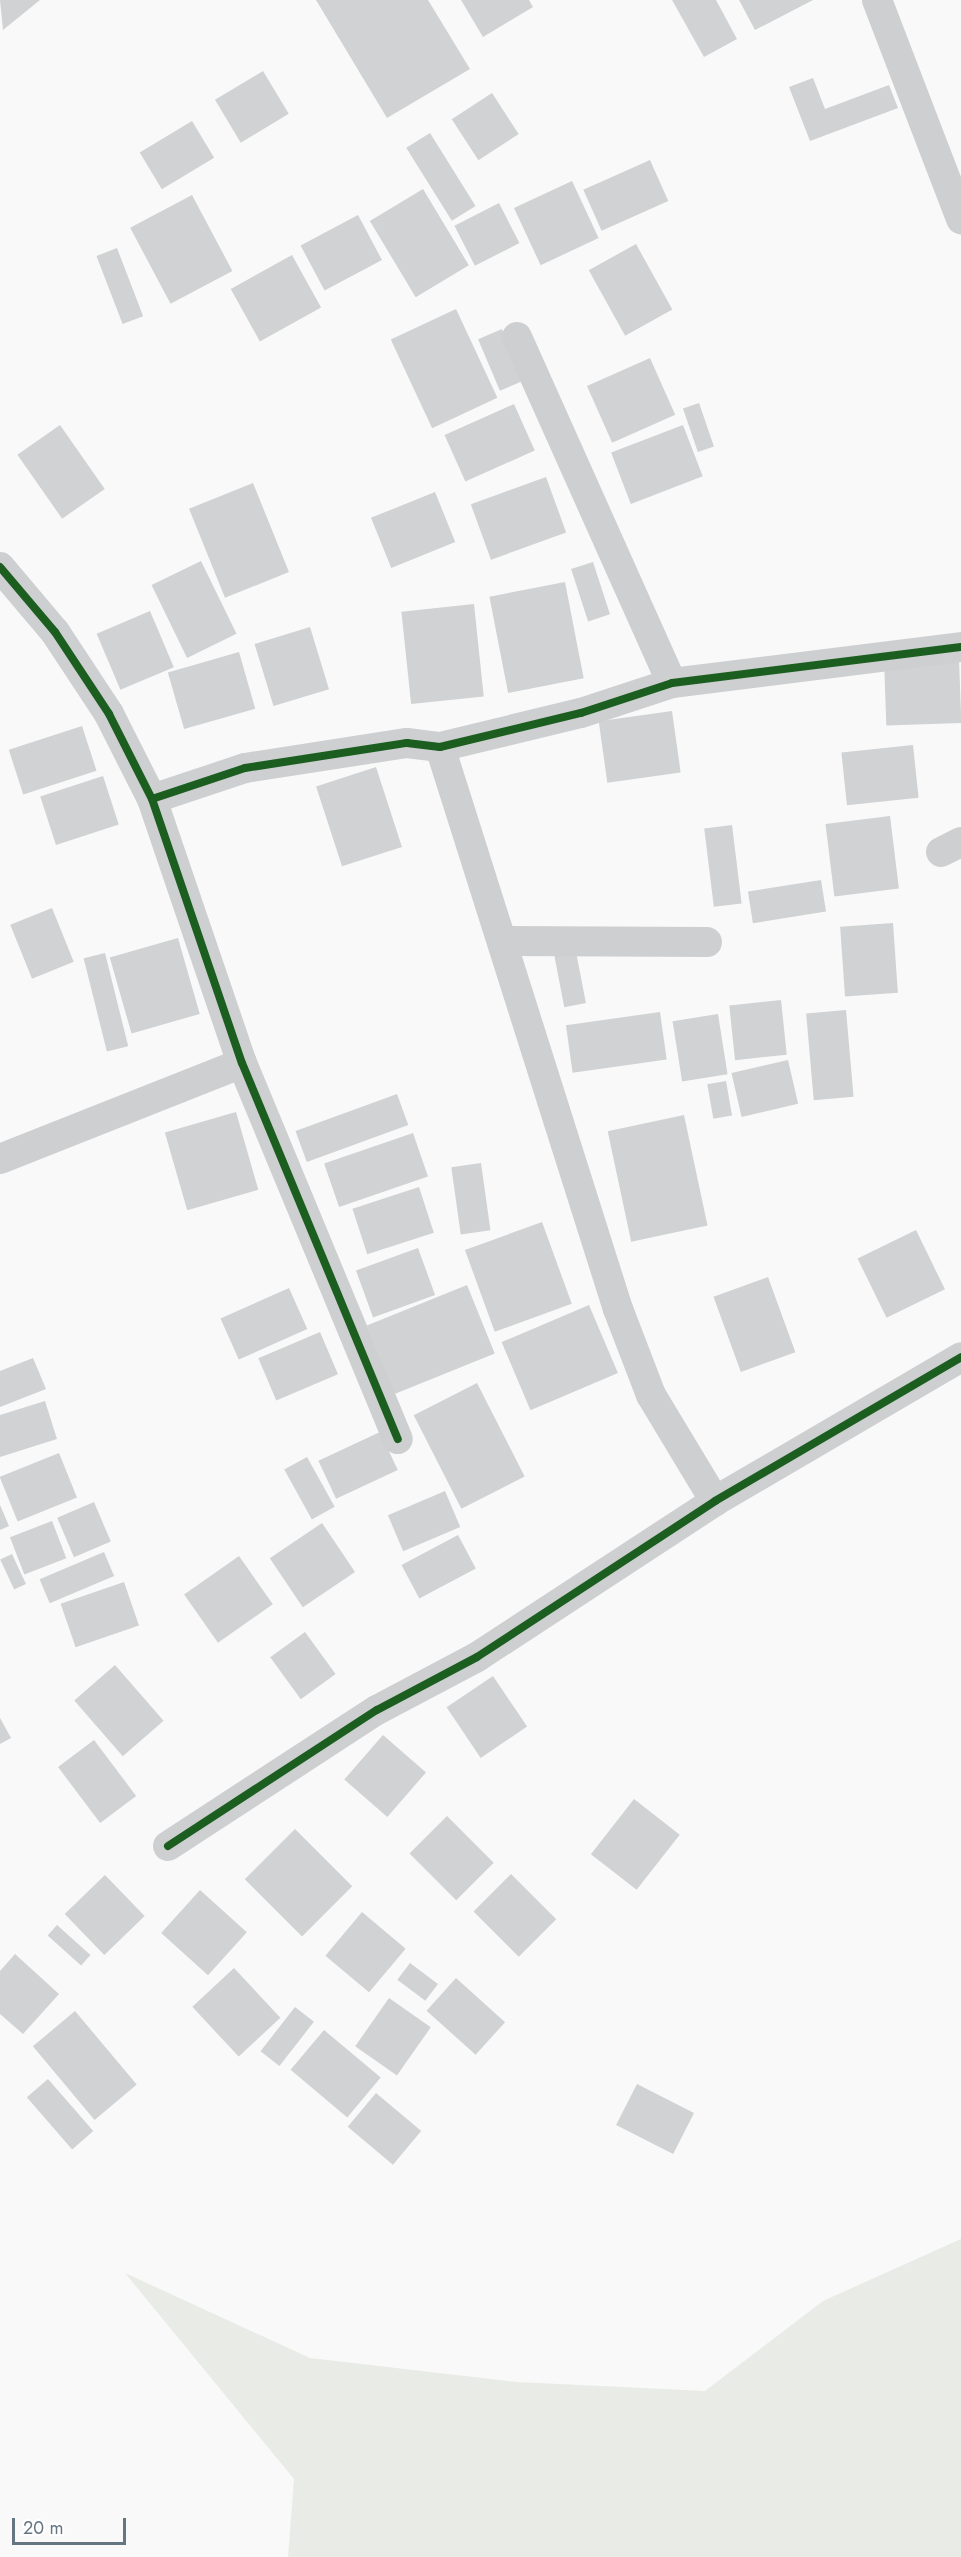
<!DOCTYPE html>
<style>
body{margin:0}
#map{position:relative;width:961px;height:2557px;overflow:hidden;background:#f9f9f9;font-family:Jost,sans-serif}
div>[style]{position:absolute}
.green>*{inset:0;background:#e8ebe6}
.building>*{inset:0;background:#d0d2d3;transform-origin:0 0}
.street>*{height:30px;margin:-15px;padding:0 15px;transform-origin:15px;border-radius:15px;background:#cecfd0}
.cycleway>*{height:8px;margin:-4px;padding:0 4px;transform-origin:4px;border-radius:4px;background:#1b5e20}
span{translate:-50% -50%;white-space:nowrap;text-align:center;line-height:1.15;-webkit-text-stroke:6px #fff;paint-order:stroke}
.scale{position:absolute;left:12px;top:2518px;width:114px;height:27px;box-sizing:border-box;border:3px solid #657683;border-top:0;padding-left:8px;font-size:18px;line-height:21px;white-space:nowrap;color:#657683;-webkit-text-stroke:4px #fff;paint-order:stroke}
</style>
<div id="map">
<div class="green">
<div style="clip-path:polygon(961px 2239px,961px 2557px,288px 2557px,294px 2479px,125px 2273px,310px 2358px,517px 2382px,705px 2391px,823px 2301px)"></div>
</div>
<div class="building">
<div style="clip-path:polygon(0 0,40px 0,3px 30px)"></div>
<div style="clip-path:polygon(316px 0,428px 0,470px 69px,387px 118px)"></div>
<div style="clip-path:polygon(461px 0,529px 0,533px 7px,483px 37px)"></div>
<div style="clip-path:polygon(672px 0,716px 0,737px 39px,704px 57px)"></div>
<div style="clip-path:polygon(739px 0,813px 0,755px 30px)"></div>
<div style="left:263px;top:71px;width:50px;height:56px;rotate:59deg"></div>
<div style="clip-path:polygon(813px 78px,825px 109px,889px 85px,898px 108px,810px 141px,789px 87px)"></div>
<div style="left:492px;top:93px;width:49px;height:48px;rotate:57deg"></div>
<div style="left:192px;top:121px;width:43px;height:61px;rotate:59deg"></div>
<div style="left:430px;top:133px;width:86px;height:28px;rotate:58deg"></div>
<div style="left:650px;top:160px;width:45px;height:73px;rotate:66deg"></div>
<div style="left:572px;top:181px;width:63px;height:64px;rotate:65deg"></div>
<div style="left:423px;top:189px;width:89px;height:62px;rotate:59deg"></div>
<div style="left:192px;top:195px;width:86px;height:70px;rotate:62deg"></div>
<div style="left:499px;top:203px;width:45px;height:50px;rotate:63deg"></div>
<div style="left:358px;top:215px;width:51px;height:65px;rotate:62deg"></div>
<div style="left:636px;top:244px;width:75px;height:54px;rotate:61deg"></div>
<div style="left:117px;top:248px;width:73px;height:22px;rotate:69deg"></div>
<div style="left:292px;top:255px;width:60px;height:70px;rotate:61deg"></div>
<div style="left:456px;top:309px;width:98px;height:72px;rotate:65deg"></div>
<div style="left:502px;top:329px;width:56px;height:26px;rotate:67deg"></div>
<div style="left:650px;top:358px;width:62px;height:69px;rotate:66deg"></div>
<div style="left:699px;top:403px;width:46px;height:17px;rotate:71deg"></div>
<div style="left:514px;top:404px;width:51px;height:76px;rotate:66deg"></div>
<div style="left:60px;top:425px;width:78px;height:52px;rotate:55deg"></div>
<div style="left:683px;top:425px;width:55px;height:77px;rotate:69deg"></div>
<div style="left:546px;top:477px;width:59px;height:80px;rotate:70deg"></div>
<div style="left:253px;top:483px;width:96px;height:69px;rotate:68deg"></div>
<div style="left:435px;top:492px;width:54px;height:69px;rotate:68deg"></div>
<div style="left:201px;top:561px;width:81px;height:55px;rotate:64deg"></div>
<div style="left:593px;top:562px;width:55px;height:23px;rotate:72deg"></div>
<div style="left:565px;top:582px;width:98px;height:77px;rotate:79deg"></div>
<div style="left:474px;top:604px;width:93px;height:73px;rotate:84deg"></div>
<div style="left:150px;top:611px;width:61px;height:58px;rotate:67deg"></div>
<div style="left:310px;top:627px;width:65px;height:58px;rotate:73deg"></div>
<div style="left:239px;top:652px;width:59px;height:74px;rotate:74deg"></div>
<div style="left:959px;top:658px;width:65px;height:75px;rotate:88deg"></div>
<div style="left:672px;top:711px;width:62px;height:74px;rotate:82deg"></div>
<div style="left:82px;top:726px;width:47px;height:77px;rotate:72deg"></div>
<div style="left:913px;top:745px;width:53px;height:72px;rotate:84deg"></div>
<div style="left:376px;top:767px;width:84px;height:63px;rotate:72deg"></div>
<div style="left:103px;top:776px;width:51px;height:66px;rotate:72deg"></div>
<div style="left:890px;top:816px;width:73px;height:65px;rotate:83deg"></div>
<div style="left:732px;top:825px;width:79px;height:28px;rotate:83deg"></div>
<div style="left:821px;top:880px;width:32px;height:74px;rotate:81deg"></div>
<div style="left:52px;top:908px;width:58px;height:45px;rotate:68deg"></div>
<div style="left:893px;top:923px;width:70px;height:53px;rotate:86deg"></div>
<div style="left:178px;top:938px;width:79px;height:71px;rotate:74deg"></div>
<div style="left:576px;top:952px;width:52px;height:22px;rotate:79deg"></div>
<div style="left:105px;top:953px;width:96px;height:22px;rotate:76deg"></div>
<div style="left:781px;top:1000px;width:55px;height:52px;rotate:84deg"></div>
<div style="left:846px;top:1010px;width:87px;height:40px;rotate:85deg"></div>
<div style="left:660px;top:1012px;width:48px;height:95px;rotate:82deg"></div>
<div style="left:718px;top:1014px;width:61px;height:46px;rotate:81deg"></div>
<div style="left:788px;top:1060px;width:45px;height:58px;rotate:77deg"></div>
<div style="left:726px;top:1081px;width:35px;height:19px;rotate:80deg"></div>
<div style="left:397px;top:1094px;width:33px;height:108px;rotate:70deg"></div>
<div style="left:236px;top:1112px;width:81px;height:74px;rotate:74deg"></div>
<div style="left:684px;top:1115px;width:113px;height:78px;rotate:78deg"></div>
<div style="left:413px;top:1133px;width:46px;height:94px;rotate:71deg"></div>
<div style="left:481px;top:1163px;width:68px;height:30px;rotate:82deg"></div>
<div style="left:419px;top:1187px;width:48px;height:70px;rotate:72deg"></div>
<div style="left:542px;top:1222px;width:87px;height:82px;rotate:70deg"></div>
<div style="left:916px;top:1230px;width:66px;height:65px;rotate:64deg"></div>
<div style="left:418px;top:1248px;width:50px;height:66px;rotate:70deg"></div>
<div style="left:768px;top:1277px;width:80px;height:58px;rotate:70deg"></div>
<div style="left:467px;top:1285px;width:74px;height:108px;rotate:68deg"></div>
<div style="left:289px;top:1288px;width:45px;height:75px;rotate:66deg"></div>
<div style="left:589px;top:1305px;width:74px;height:95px;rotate:67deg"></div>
<div style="left:320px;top:1332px;width:46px;height:67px;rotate:67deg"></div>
<div style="clip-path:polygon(33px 1358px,46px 1389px,0 1407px,0 1371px)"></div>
<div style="left:477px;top:1383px;width:105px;height:71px;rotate:63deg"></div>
<div style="clip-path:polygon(45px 1401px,57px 1439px,0 1457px,0 1415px)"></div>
<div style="left:380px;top:1432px;width:42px;height:68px;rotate:65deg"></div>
<div style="left:59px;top:1453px;width:48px;height:64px;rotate:68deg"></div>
<div style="left:307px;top:1457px;width:57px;height:26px;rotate:61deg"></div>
<div style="left:445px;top:1491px;width:39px;height:62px;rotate:67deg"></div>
<div style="left:94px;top:1502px;width:43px;height:40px;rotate:67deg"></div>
<div style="clip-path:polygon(0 1505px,9px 1526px,0 1530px)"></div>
<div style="left:52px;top:1521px;width:40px;height:45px;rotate:69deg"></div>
<div style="left:322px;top:1523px;width:59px;height:63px;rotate:56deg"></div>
<div style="left:458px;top:1535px;width:38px;height:64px;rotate:62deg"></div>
<div style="left:104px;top:1552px;width:26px;height:70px;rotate:67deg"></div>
<div style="left:12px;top:1554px;width:33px;height:13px;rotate:65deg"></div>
<div style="left:239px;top:1556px;width:59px;height:67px;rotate:55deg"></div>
<div style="left:124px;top:1582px;width:46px;height:67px;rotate:71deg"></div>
<div style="left:305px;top:1632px;width:52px;height:43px;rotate:54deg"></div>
<div style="left:115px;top:1665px;width:74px;height:54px;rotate:49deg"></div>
<div style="left:493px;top:1676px;width:61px;height:56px;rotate:56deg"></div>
<div style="clip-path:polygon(0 1718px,11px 1738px,0 1744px)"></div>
<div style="left:383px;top:1735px;width:57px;height:59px;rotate:41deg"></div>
<div style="left:94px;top:1740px;width:70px;height:45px;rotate:53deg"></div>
<div style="left:634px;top:1799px;width:58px;height:70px;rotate:38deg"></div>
<div style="left:447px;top:1816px;width:66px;height:53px;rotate:45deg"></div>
<div style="left:295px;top:1829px;width:81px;height:71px;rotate:45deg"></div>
<div style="left:511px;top:1874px;width:64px;height:53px;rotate:45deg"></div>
<div style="left:105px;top:1875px;width:57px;height:56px;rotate:46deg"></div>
<div style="left:200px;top:1890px;width:63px;height:58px;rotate:42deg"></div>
<div style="left:362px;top:1912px;width:57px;height:57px;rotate:40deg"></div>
<div style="left:57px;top:1925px;width:45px;height:14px;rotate:42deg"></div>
<div style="clip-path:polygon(15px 1954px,59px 1994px,23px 2034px,0 2014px,0 1971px)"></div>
<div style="left:410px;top:1963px;width:35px;height:21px;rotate:37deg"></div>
<div style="left:234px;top:1968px;width:68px;height:57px;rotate:47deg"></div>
<div style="left:456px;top:1978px;width:66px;height:44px;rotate:42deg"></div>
<div style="left:389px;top:1998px;width:51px;height:59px;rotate:35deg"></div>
<div style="left:295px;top:2007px;width:24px;height:56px;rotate:38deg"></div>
<div style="left:75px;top:2011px;width:96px;height:55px;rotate:50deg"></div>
<div style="left:324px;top:2030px;width:74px;height:52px;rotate:40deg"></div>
<div style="left:48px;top:2079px;width:69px;height:28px;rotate:49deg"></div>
<div style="left:637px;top:2084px;width:64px;height:46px;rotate:27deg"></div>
<div style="left:376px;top:2093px;width:59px;height:44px;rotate:40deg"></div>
</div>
<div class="street">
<div style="left:877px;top:0;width:235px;rotate:69deg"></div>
<div style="left:517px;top:337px;width:379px;rotate:65.9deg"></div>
<div style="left:0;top:567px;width:85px;rotate:49.8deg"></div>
<div style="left:55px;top:632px;width:98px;rotate:56.6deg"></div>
<div style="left:109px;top:714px;width:95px;rotate:63.2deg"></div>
<div style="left:152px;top:799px;width:279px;rotate:71.2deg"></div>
<div style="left:242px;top:1063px;width:407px;rotate:67.5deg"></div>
<div style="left:440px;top:747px;width:590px;rotate:72.43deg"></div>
<div style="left:618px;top:1309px;width:92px;rotate:69deg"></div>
<div style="left:651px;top:1395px;width:124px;rotate:58.9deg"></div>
<div style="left:152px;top:799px;width:98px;rotate:-18.4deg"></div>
<div style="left:245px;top:768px;width:164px;rotate:-8.8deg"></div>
<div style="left:407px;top:743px;width:33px;rotate:7deg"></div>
<div style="left:440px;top:747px;width:145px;rotate:-13.6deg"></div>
<div style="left:581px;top:713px;width:96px;rotate:-18.2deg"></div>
<div style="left:672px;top:683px;width:291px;rotate:-7.1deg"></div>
<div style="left:941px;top:852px;width:22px;rotate:-27deg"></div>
<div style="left:504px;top:941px;width:203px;rotate:0.3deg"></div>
<div style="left:0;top:1159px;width:260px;rotate:-21.6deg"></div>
<div style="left:168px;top:1846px;width:249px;rotate:-33.1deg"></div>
<div style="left:377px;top:1710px;width:113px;rotate:-27.9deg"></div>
<div style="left:477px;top:1657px;width:285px;rotate:-33.2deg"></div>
<div style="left:715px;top:1501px;width:285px;rotate:-30.3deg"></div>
</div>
<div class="cycleway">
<div style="left:0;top:567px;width:85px;rotate:49.8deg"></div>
<div style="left:55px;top:632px;width:98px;rotate:56.6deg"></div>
<div style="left:109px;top:714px;width:95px;rotate:63.2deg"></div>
<div style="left:152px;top:799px;width:279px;rotate:71.2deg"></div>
<div style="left:242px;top:1063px;width:407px;rotate:67.5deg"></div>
<div style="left:152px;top:799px;width:98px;rotate:-18.4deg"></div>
<div style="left:245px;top:768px;width:164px;rotate:-8.8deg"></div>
<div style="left:407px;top:743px;width:33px;rotate:7deg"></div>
<div style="left:440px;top:747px;width:145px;rotate:-13.6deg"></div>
<div style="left:581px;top:713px;width:96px;rotate:-18.2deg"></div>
<div style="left:672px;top:683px;width:291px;rotate:-7.1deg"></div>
<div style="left:168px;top:1846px;width:249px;rotate:-33.1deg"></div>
<div style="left:377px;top:1710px;width:113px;rotate:-27.9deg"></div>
<div style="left:477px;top:1657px;width:285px;rotate:-33.2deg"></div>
<div style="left:715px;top:1501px;width:285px;rotate:-30.3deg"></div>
</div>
<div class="scale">20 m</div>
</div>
